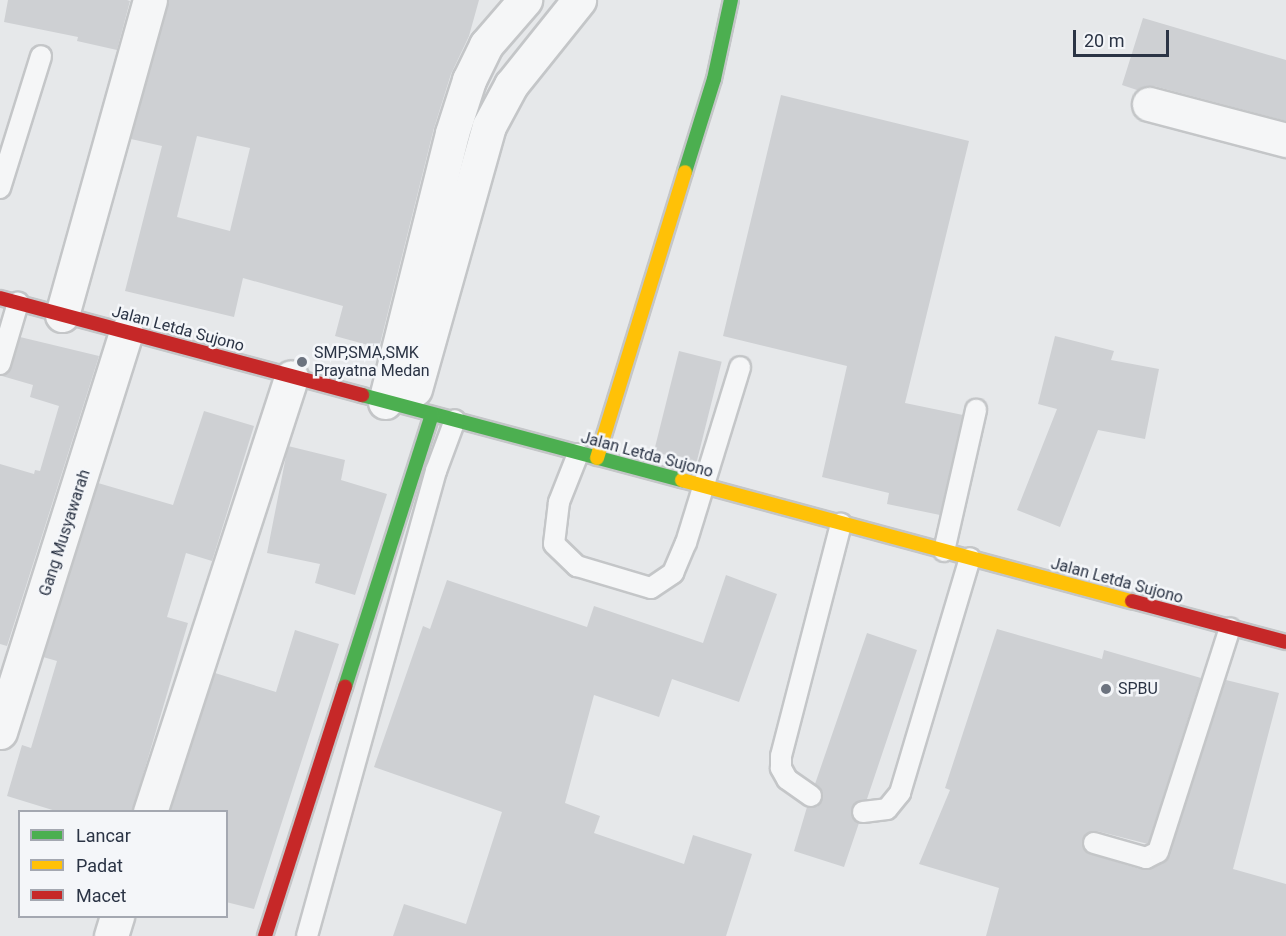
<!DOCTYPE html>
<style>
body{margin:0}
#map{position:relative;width:1286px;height:936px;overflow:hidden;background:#e6e8ea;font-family:Roboto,sans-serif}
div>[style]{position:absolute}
.building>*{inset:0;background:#ced0d3;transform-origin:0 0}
.roads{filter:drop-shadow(2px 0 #c4c6c8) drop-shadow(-2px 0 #c4c6c8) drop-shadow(0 2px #c4c6c8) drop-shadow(0 -2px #c4c6c8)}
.lane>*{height:20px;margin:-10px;padding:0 10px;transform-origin:10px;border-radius:10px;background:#f5f6f7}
.street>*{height:33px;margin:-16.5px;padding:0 16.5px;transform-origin:16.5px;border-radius:16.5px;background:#f5f6f7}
.fast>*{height:14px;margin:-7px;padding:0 7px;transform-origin:7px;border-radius:7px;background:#4caf50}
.slow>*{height:14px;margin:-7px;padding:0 7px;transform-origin:7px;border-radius:7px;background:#ffc107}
.jam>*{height:14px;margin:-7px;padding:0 7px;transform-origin:7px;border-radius:7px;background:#c62828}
.dots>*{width:16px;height:16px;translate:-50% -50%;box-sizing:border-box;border:3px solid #f4f6f9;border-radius:50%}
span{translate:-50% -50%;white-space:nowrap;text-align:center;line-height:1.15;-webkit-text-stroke:5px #f4f6f9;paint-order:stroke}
.street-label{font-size:16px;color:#2b3445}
.poi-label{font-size:16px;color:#2b3445}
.left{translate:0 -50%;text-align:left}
.legend{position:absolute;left:18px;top:810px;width:210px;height:108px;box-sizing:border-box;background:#f4f6f9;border:2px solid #a4a8b1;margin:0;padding:8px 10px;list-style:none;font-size:18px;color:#2b3445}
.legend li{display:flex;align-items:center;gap:12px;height:30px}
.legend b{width:30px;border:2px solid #a4a8b1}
.scale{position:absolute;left:1073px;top:30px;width:96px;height:27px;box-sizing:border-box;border:3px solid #2b3445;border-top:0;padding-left:8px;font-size:18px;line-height:21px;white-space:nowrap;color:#2b3445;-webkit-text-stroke:4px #f4f6f9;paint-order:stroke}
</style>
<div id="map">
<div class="building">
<div style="clip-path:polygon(8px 0,127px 0,130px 1px,117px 50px,77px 41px,78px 37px,4px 22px)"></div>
<div style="clip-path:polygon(evenodd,168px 0,479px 0,469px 36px,451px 74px,434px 128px,379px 348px,335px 336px,343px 306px,243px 278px,234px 317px,125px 291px,162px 146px,131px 139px,168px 0,197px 136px,250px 148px,230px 231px,177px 217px,197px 136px)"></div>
<div style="clip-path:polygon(1143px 18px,1286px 60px,1286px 121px,1154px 86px,1137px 90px,1122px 85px)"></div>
<div style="clip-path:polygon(781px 95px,969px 141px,905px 403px,963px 415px,940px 515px,887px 504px,889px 493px,822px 477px,847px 366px,723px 336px)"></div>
<div style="clip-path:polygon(1055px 336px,1114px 351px,1111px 360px,1159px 369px,1145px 439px,1098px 430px,1060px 527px,1017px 510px,1057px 409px,1038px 404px)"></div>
<div style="clip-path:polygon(20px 337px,99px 356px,7px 646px,0 644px,0 464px,34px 474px,35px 470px,40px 471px,59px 406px,30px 397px,33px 385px,2px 376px,11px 368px)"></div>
<div style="left:679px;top:351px;width:44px;height:104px;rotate:14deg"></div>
<div style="clip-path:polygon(204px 411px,254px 426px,212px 561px,186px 553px,167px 617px,188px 623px,132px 812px,59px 812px,7px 796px,22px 745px,31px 748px,57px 661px,43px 657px,98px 483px,173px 505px)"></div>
<div style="clip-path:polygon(288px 446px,345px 460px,341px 480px,387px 494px,355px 595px,315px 583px,320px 564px,267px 553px)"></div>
<div style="clip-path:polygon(726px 575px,777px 594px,739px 702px,672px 679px,659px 717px,594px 695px,565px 803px,600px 816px,594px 833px,684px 864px,693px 835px,752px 854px,726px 936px,393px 936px,404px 904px,466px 924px,502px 812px,374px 767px,423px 626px,430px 629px,447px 580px,587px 627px,594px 606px,703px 643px)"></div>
<div style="clip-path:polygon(997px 629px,1102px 659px,1104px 650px,1201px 678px,1148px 844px,1097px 831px,1083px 839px,1083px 846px,1090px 854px,1143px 870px,1163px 863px,1169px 856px,1226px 680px,1279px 693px,1233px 869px,1286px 884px,1286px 936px,986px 936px,999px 888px,919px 864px,950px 790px,945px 788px)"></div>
<div style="clip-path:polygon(295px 630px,339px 644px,254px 909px,226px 902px,226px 812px,170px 812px,215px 673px,276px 692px)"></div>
<div style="clip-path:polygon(867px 633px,917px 650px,867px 799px,852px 808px,853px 819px,859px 823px,844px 867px,794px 851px,807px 807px,817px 807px,823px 798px,815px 784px)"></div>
</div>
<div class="roads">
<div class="lane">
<div style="left:0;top:188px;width:138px;rotate:-72.7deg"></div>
<div style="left:0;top:364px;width:64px;rotate:-73.6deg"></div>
<div style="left:578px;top:454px;width:52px;rotate:111.6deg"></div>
<div style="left:559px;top:502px;width:42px;rotate:96.8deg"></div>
<div style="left:554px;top:544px;width:32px;rotate:44deg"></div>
<div style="left:577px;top:566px;width:77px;rotate:16.6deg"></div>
<div style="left:651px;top:588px;width:27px;rotate:-34deg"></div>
<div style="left:673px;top:573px;width:33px;rotate:-67deg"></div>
<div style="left:686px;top:543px;width:184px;rotate:-72.9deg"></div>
<div style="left:944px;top:551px;width:145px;rotate:-77.2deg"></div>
<div style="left:811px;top:796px;width:29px;rotate:-145deg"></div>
<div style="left:787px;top:779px;width:13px;rotate:-119deg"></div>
<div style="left:781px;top:768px;width:12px;rotate:-90deg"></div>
<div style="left:781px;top:756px;width:240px;rotate:-75.5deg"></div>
<div style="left:863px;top:812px;width:24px;rotate:-7deg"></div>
<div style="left:887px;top:809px;width:21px;rotate:-51deg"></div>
<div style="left:900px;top:793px;width:245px;rotate:-73.4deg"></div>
<div style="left:1094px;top:843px;width:54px;rotate:16.1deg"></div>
<div style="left:1146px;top:858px;width:13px;rotate:-27deg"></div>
<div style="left:1158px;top:852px;width:235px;rotate:-72.2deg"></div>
<div style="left:307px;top:936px;width:483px;rotate:-74.5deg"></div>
<div style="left:436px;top:471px;width:54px;rotate:-69.6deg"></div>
</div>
<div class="street">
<div style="left:1149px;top:104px;width:142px;rotate:14.7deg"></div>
<div style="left:62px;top:315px;width:327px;rotate:-74.4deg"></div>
<div style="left:415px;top:389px;width:273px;rotate:-74.3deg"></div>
<div style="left:489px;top:126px;width:47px;rotate:-61.8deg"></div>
<div style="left:511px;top:85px;width:109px;rotate:-51.3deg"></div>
<div style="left:385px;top:402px;width:277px;rotate:-76deg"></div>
<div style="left:452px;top:133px;width:56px;rotate:-72.2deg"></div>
<div style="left:469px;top:80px;width:39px;rotate:-64deg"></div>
<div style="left:486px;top:45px;width:60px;rotate:-49.1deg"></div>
<div style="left:0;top:732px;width:419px;rotate:-72.5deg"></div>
<div style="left:150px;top:812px;width:457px;rotate:-72deg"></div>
<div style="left:111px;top:936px;width:21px;rotate:-73deg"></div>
</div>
<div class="fast">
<div style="left:685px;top:172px;width:97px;rotate:-72.7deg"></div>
<div style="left:714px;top:79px;width:81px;rotate:-77.9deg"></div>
<div style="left:362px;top:395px;width:331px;rotate:14.9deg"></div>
<div style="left:345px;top:687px;width:286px;rotate:-72.3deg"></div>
</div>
<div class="slow">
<div style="left:597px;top:458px;width:299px;rotate:-72.9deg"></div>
<div style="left:682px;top:480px;width:466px;rotate:15.1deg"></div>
</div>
<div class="jam">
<div style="left:0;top:298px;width:375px;rotate:15deg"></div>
<div style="left:1132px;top:601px;width:159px;rotate:14.9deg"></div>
<div style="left:265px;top:936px;width:262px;rotate:-72.2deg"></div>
</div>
</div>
<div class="dots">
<div style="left:302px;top:362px;background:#6c737f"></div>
<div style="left:1106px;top:689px;background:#6c737f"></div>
</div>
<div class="street-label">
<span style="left:178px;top:329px;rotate:15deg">Jalan Letda Sujono</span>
<span style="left:647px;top:455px;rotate:15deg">Jalan Letda Sujono</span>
<span style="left:65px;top:533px;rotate:-72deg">Gang Musyawarah</span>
<span style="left:1117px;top:581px;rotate:15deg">Jalan Letda Sujono</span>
</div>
<div class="poi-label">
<span class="left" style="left:314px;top:362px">SMP,SMA,SMK<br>Prayatna Medan</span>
<span class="left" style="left:1118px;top:689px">SPBU</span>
</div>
<ul class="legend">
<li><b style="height:8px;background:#4caf50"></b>Lancar</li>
<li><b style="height:8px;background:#ffc107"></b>Padat</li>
<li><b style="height:8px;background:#c62828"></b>Macet</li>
</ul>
<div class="scale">20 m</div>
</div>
